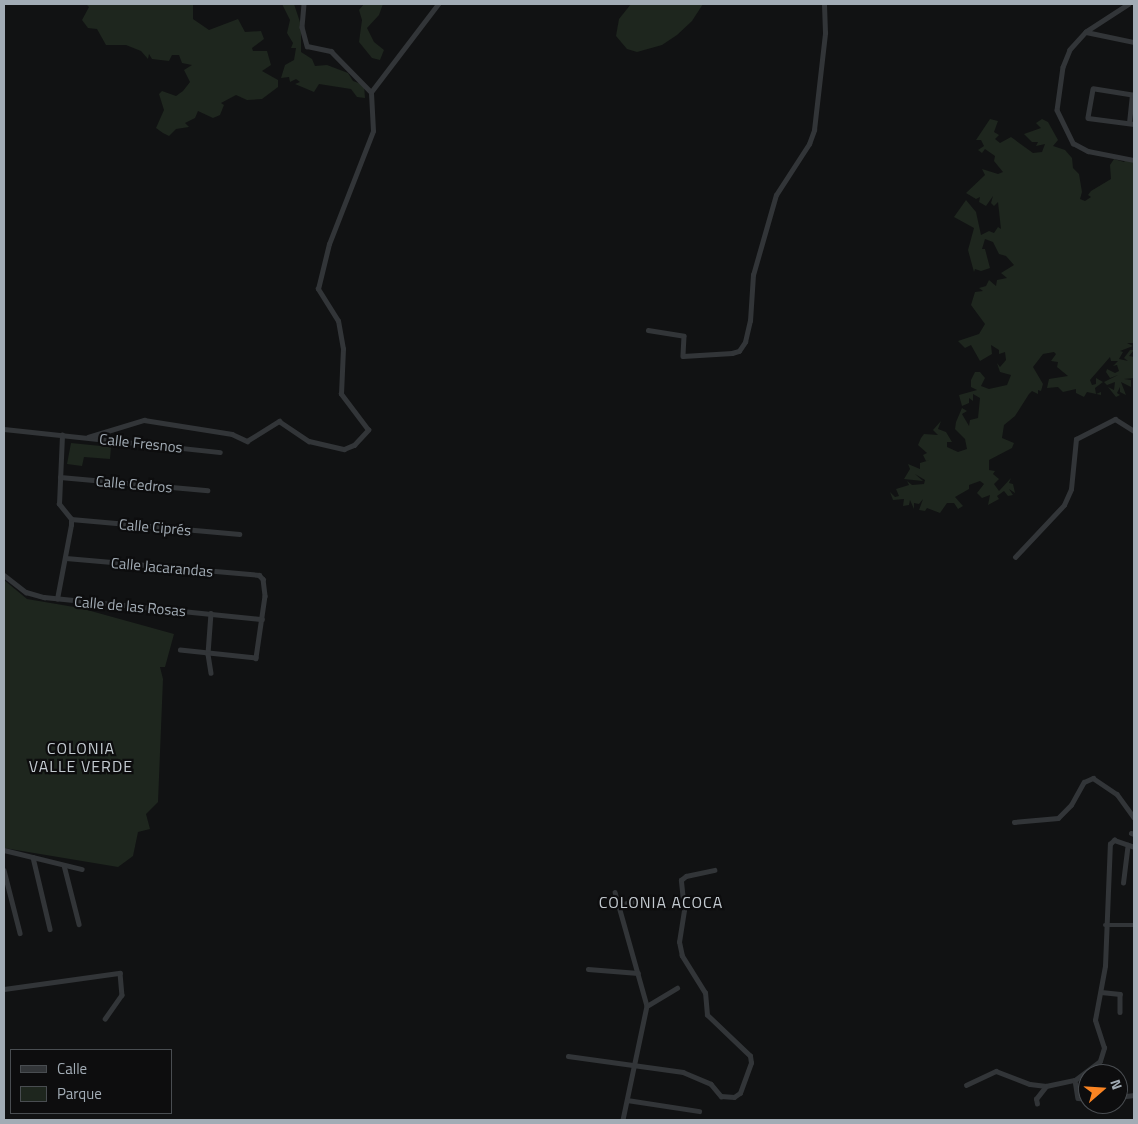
<!DOCTYPE html>
<meta charset="utf-8">
<style>
body{margin:0}
#map{position:relative;width:1138px;height:1124px;overflow:hidden;background:#111213;font-family:"Titillium Web",sans-serif}
div>[style]{position:absolute}
.green>*{inset:0;background:#1e261e}
.minor>*{height:4.5px;margin:-2.25px;padding:0 2.25px;transform-origin:2.25px;border-radius:2.25px;background:#323538}
span{translate:-50% -50%;white-space:nowrap;text-align:center;line-height:1.15;-webkit-text-stroke:4.5px #0d0d0e;paint-order:stroke}
.street-label{font-size:15px;color:#a2acb5}
.neighbourhood-label{font-size:16px;color:#c3cad0;letter-spacing:1px}
.frame{position:absolute;inset:0;border:5px solid #a2acb5;pointer-events:none}
.legend{position:absolute;left:10px;top:1049px;width:162px;height:65px;box-sizing:border-box;background:#0d0d0e;border:1px solid #494d51;margin:0;padding:6px 9px;list-style:none;font-size:15px;color:#a2acb5}
.legend li{display:flex;align-items:center;gap:10px;height:25px}
.legend b{width:25px;border:1px solid #494d51}
.north{position:absolute;left:1078px;top:1064px;width:50px;height:50px;box-sizing:border-box;background:#0d0d0e;border:1px solid #494d51;border-radius:50%;rotate:71deg;font-size:14px;font-weight:700;line-height:20px;text-align:center;color:#a2acb5}
.north::after{content:'';display:block;margin:auto;width:18px;height:22px;background:#fa8422;clip-path:polygon(50% 0,100% 100%,50% 72%,0 100%)}
</style>
<div id="map">
<div class="green">
<div style="clip-path:polygon(86px 4px,193px 4px,193px 19px,209px 30px,238px 19px,245px 32px,261px 31px,264px 39px,252px 48px,253px 51px,267px 51px,271px 65px,262px 71px,278px 80px,278px 87px,262px 99px,247px 100px,236px 95px,221px 103px,224px 105px,220px 115px,213px 118px,198px 111px,195px 118px,185px 123px,189px 127px,176px 129px,169px 136px,163px 133px,156px 128px,164px 110px,159px 94px,162px 91px,176px 96px,183px 91px,190px 82px,184px 70px,192px 65px,182px 63px,179px 55px,172px 55px,169px 61px,152px 59px,149px 54px,148px 59px,141px 51px,126px 45px,106px 45px,97px 29px,88px 28px,82px 20px,89px 7px)"></div>
<div style="clip-path:polygon(282px 4px,294px 4px,301px 25px,301px 52px,312px 59px,315px 66px,327px 65px,348px 73px,353px 81px,364px 85px,365px 98px,357px 97px,351px 89px,319px 84px,314px 92px,295px 84px,300px 82px,296px 79px,290px 82px,289px 77px,281px 78px,285px 65px,294px 60px,296px 48px,291px 48px,293px 43px,287px 33px,290px 20px)"></div>
<div style="clip-path:polygon(364px 4px,383px 4px,379px 15px,367px 28px,374px 42px,384px 50px,380px 60px,372px 58px,359px 42px,362px 20px,359px 10px)"></div>
<div style="clip-path:polygon(631px 4px,703px 4px,692px 21px,677px 35px,662px 45px,637px 52px,627px 49px,616px 36px,619px 19px)"></div>
<div style="clip-path:polygon(990px 119px,998px 121px,994px 132px,999px 135px,995px 139px,1000px 143px,1011px 137px,1033px 153px,1042px 152px,1045px 144px,1036px 146px,1038px 142px,1032px 142px,1024px 134px,1041px 128px,1036px 123px,1042px 119px,1048px 122px,1058px 140px,1053px 146px,1065px 150px,1072px 158px,1073px 168px,1079px 174px,1082px 192px,1080px 199px,1085px 201px,1091px 197px,1088px 195px,1091px 191px,1111px 179px,1110px 165px,1114px 159px,1124px 162px,1128px 157px,1134px 159px,1134px 343px,1127px 343px,1133px 346px,1120px 351px,1123px 352px,1119px 359px,1128px 361px,1124px 358px,1130px 350px,1134px 350px,1129px 356px,1134px 357px,1134px 378px,1124px 379px,1131px 380px,1131px 387px,1121px 382px,1126px 395px,1120px 392px,1120px 387px,1117px 393px,1120px 395px,1116px 397px,1108px 387px,1114px 390px,1115px 382px,1107px 385px,1104px 382px,1118px 375px,1110px 378px,1106px 372px,1107px 369px,1115px 373px,1119px 371px,1117px 365px,1113px 366px,1118px 361px,1111px 361px,1110px 357px,1090px 380px,1092px 385px,1096px 384px,1096px 378px,1103px 382px,1095px 388px,1096px 394px,1101px 392px,1101px 395px,1087px 392px,1084px 397px,1076px 393px,1076px 389px,1063px 392px,1058px 387px,1047px 388px,1049px 379px,1068px 376px,1057px 367px,1058px 362px,1051px 361px,1056px 354px,1054px 352px,1043px 354px,1033px 367px,1043px 384px,1041px 391px,1038px 390px,1038px 394px,1032px 391px,1029px 394px,1015px 416px,1004px 425px,1002px 438px,1014px 443px,1012px 448px,989px 460px,989px 470px,995px 471px,993px 474px,999px 479px,994px 484px,999px 491px,1011px 478px,1009px 483px,1013px 484px,1015px 493px,1009px 489px,1013px 495px,1008px 496px,1004px 491px,997px 496px,999px 499px,988px 505px,990px 495px,982px 498px,977px 493px,984px 484px,980px 481px,969px 485px,969px 489px,955px 497px,963px 506px,958px 509px,954px 503px,947px 503px,940px 513px,927px 508px,925px 511px,919px 510px,923px 499px,919px 504px,914px 503px,914px 509px,910px 500px,909px 505px,903px 506px,904px 499px,893px 500px,890px 492px,895px 497px,899px 496px,896px 489px,909px 485px,907px 481px,912px 485px,924px 484px,925px 480px,915px 474px,923px 481px,904px 479px,910px 469px,908px 464px,920px 469px,920px 463px,930px 460px,926px 461px,923px 455px,927px 453px,918px 445px,921px 438px,924px 434px,938px 435px,933px 430px,941px 421px,938px 429px,946px 432px,952px 442px,947px 442px,947px 447px,958px 452px,967px 449px,965px 439px,955px 429px,956px 422px,962px 408px,967px 411px,962px 414px,969px 426px,970px 420px,978px 418px,980px 398px,973px 394px,973px 401px,969px 398px,969px 403px,962px 406px,959px 395px,977px 390px,971px 387px,971px 380px,975px 372px,980px 372px,985px 378px,981px 386px,989px 389px,1007px 385px,1011px 375px,1000px 372px,997px 363px,1000px 367px,1006px 360px,1005px 352px,999px 354px,999px 350px,991px 345px,992px 354px,980px 361px,971px 345px,965px 348px,958px 341px,979px 334px,985px 324px,971px 305px,975px 292px,983px 291px,979px 288px,986px 286px,989px 280px,996px 286px,997px 280px,1007px 278px,1001px 273px,1014px 265px,1006px 256px,999px 254px,993px 242px,985px 239px,982px 249px,985px 249px,990px 268px,981px 271px,975px 269px,974px 272px,968px 250px,974px 228px,954px 217px,966px 200px,976px 212px,981px 235px,989px 231px,994px 233px,998px 227px,1001px 229px,998px 202px,994px 206px,991px 203px,993px 196px,986px 206px,979px 202px,980px 197px,976px 199px,966px 193px,985px 175px,982px 169px,998px 174px,1003px 172px,994px 161px,995px 156px,985px 149px,982px 153px,978px 150px,984px 146px,981px 140px,976px 140px)"></div>
<div style="clip-path:polygon(71px 443px,111px 447px,110px 459px,84px 457px,82px 466px,67px 464px)"></div>
<div style="clip-path:polygon(4px 580px,27px 599px,80px 608px,174px 634px,165px 667px,160px 667px,163px 679px,158px 802px,146px 814px,150px 829px,138px 832px,133px 856px,118px 867px,4px 848px)"></div>
</div>
<div class="minor">
<div style="left:304px;top:4px;width:23px;rotate:95deg"></div>
<div style="left:302px;top:27px;width:20px;rotate:75deg"></div>
<div style="left:307px;top:46px;width:25px;rotate:12deg"></div>
<div style="left:331px;top:51px;width:57px;rotate:45.7deg"></div>
<div style="left:1129px;top:4px;width:51px;rotate:146.9deg"></div>
<div style="left:1086px;top:32px;width:24px;rotate:132deg"></div>
<div style="left:1070px;top:50px;width:18px;rotate:112deg"></div>
<div style="left:1063px;top:67px;width:43px;rotate:97.9deg"></div>
<div style="left:1057px;top:110px;width:37px;rotate:64deg"></div>
<div style="left:1073px;top:143px;width:17px;rotate:28deg"></div>
<div style="left:1088px;top:151px;width:47px;rotate:11.1deg"></div>
<div style="left:1086px;top:32px;width:49px;rotate:11.8deg"></div>
<div style="left:1129px;top:123px;width:28px;rotate:-84deg"></div>
<div style="left:1132px;top:95px;width:39px;rotate:-171deg"></div>
<div style="left:1093px;top:89px;width:29px;rotate:100deg"></div>
<div style="left:1088px;top:118px;width:46px;rotate:7.4deg"></div>
<div style="left:648px;top:330px;width:36px;rotate:9deg"></div>
<div style="left:684px;top:336px;width:20px;rotate:93deg"></div>
<div style="left:683px;top:356px;width:49px;rotate:-3.5deg"></div>
<div style="left:732px;top:353px;width:7px;rotate:-16deg"></div>
<div style="left:739px;top:351px;width:11px;rotate:-56deg"></div>
<div style="left:745px;top:342px;width:22px;rotate:-77deg"></div>
<div style="left:750px;top:321px;width:46px;rotate:-86.3deg"></div>
<div style="left:753px;top:275px;width:83px;rotate:-74deg"></div>
<div style="left:776px;top:195px;width:61px;rotate:-57.1deg"></div>
<div style="left:809px;top:144px;width:15px;rotate:-70deg"></div>
<div style="left:814px;top:130px;width:98px;rotate:-83.5deg"></div>
<div style="left:825px;top:33px;width:29px;rotate:-92deg"></div>
<div style="left:4px;top:429px;width:217px;rotate:6.1deg"></div>
<div style="left:88px;top:437px;width:59px;rotate:-16.9deg"></div>
<div style="left:144px;top:420px;width:89px;rotate:9deg"></div>
<div style="left:232px;top:434px;width:17px;rotate:25deg"></div>
<div style="left:247px;top:441px;width:38px;rotate:-32deg"></div>
<div style="left:279px;top:421px;width:36px;rotate:34deg"></div>
<div style="left:309px;top:441px;width:36px;rotate:13deg"></div>
<div style="left:344px;top:449px;width:11px;rotate:-22deg"></div>
<div style="left:354px;top:445px;width:21px;rotate:-47deg"></div>
<div style="left:368px;top:430px;width:45px;rotate:-126.9deg"></div>
<div style="left:341px;top:394px;width:45px;rotate:-87.5deg"></div>
<div style="left:343px;top:349px;width:28px;rotate:-100deg"></div>
<div style="left:338px;top:321px;width:38px;rotate:-122deg"></div>
<div style="left:318px;top:289px;width:46px;rotate:-76.3deg"></div>
<div style="left:329px;top:244px;width:121px;rotate:-68.7deg"></div>
<div style="left:373px;top:131px;width:39px;rotate:-93deg"></div>
<div style="left:371px;top:92px;width:111px;rotate:-52.7deg"></div>
<div style="left:60px;top:477px;width:148px;rotate:5.1deg"></div>
<div style="left:71px;top:519px;width:169px;rotate:5.1deg"></div>
<div style="left:1015px;top:557px;width:71px;rotate:-46.7deg"></div>
<div style="left:1064px;top:505px;width:17px;rotate:-66deg"></div>
<div style="left:1071px;top:489px;width:50px;rotate:-84.3deg"></div>
<div style="left:1076px;top:439px;width:44px;rotate:-27.1deg"></div>
<div style="left:1115px;top:419px;width:22px;rotate:32deg"></div>
<div style="left:66px;top:558px;width:194px;rotate:5deg"></div>
<div style="left:259px;top:575px;width:6px;rotate:45deg"></div>
<div style="left:263px;top:579px;width:17px;rotate:83deg"></div>
<div style="left:265px;top:596px;width:63px;rotate:98.3deg"></div>
<div style="left:256px;top:658px;width:76px;rotate:-174deg"></div>
<div style="left:4px;top:575px;width:28px;rotate:38deg"></div>
<div style="left:26px;top:592px;width:19px;rotate:16deg"></div>
<div style="left:44px;top:597px;width:219px;rotate:5.8deg"></div>
<div style="left:57px;top:599px;width:75px;rotate:-79.3deg"></div>
<div style="left:71px;top:525px;width:6px;rotate:-90deg"></div>
<div style="left:71px;top:519px;width:19px;rotate:-129deg"></div>
<div style="left:59px;top:504px;width:69px;rotate:-87.5deg"></div>
<div style="left:211px;top:613px;width:41px;rotate:94.2deg"></div>
<div style="left:208px;top:654px;width:19px;rotate:81deg"></div>
<div style="left:1014px;top:822px;width:44px;rotate:-5.2deg"></div>
<div style="left:1058px;top:818px;width:18px;rotate:-45deg"></div>
<div style="left:1071px;top:805px;width:26px;rotate:-61deg"></div>
<div style="left:1084px;top:782px;width:10px;rotate:-24deg"></div>
<div style="left:1093px;top:778px;width:29px;rotate:34deg"></div>
<div style="left:1117px;top:794px;width:29px;rotate:54deg"></div>
<div style="left:1131px;top:833px;width:3px;rotate:18deg"></div>
<div style="left:4px;top:850px;width:80px;rotate:13.7deg"></div>
<div style="left:33px;top:857px;width:74px;rotate:76.7deg"></div>
<div style="left:64px;top:865px;width:61px;rotate:75.7deg"></div>
<div style="left:4px;top:870px;width:65px;rotate:75.7deg"></div>
<div style="left:1123px;top:883px;width:38px;rotate:-83deg"></div>
<div style="left:615px;top:892px;width:118px;rotate:74.3deg"></div>
<div style="left:647px;top:1006px;width:116px;rotate:101.9deg"></div>
<div style="left:619px;top:905px;width:32px;rotate:-13deg"></div>
<div style="left:1105px;top:925px;width:29px"></div>
<div style="left:588px;top:969px;width:50px;rotate:4.6deg"></div>
<div style="left:4px;top:989px;width:117px;rotate:-7.9deg"></div>
<div style="left:120px;top:973px;width:22px;rotate:85deg"></div>
<div style="left:122px;top:995px;width:29px;rotate:125deg"></div>
<div style="left:1101px;top:992px;width:19px;rotate:6deg"></div>
<div style="left:1120px;top:994px;width:18px;rotate:90deg"></div>
<div style="left:647px;top:1006px;width:35px;rotate:-31deg"></div>
<div style="left:568px;top:1056px;width:116px;rotate:7.9deg"></div>
<div style="left:683px;top:1072px;width:30px;rotate:23deg"></div>
<div style="left:711px;top:1084px;width:16px;rotate:50deg"></div>
<div style="left:721px;top:1096px;width:13px;rotate:4deg"></div>
<div style="left:734px;top:1097px;width:7px;rotate:-34deg"></div>
<div style="left:740px;top:1093px;width:32px;rotate:-70deg"></div>
<div style="left:751px;top:1063px;width:7px;rotate:-98deg"></div>
<div style="left:750px;top:1056px;width:59px;rotate:-136.4deg"></div>
<div style="left:707px;top:1015px;width:22px;rotate:-95deg"></div>
<div style="left:705px;top:993px;width:44px;rotate:-121.9deg"></div>
<div style="left:682px;top:956px;width:14px;rotate:-102deg"></div>
<div style="left:679px;top:942px;width:32px;rotate:-81deg"></div>
<div style="left:684px;top:910px;width:30px;rotate:-96deg"></div>
<div style="left:681px;top:880px;width:6px;rotate:-39deg"></div>
<div style="left:686px;top:876px;width:29px;rotate:-12deg"></div>
<div style="left:1075px;top:1080px;width:18px;rotate:81deg"></div>
<div style="left:1078px;top:1098px;width:10px;rotate:6deg"></div>
<div style="left:966px;top:1085px;width:33px;rotate:-25deg"></div>
<div style="left:996px;top:1071px;width:36px;rotate:21deg"></div>
<div style="left:1030px;top:1084px;width:16px;rotate:7deg"></div>
<div style="left:1046px;top:1086px;width:30px;rotate:-12deg"></div>
<div style="left:1075px;top:1080px;width:31px;rotate:-37deg"></div>
<div style="left:1100px;top:1061px;width:14px;rotate:-73deg"></div>
<div style="left:1104px;top:1048px;width:29px;rotate:-108deg"></div>
<div style="left:1095px;top:1020px;width:55px;rotate:-79.5deg"></div>
<div style="left:1105px;top:966px;width:122px;rotate:-87.7deg"></div>
<div style="left:1110px;top:844px;width:6px;rotate:-45deg"></div>
<div style="left:1114px;top:840px;width:21px;rotate:19deg"></div>
<div style="left:1118px;top:1097px;width:16px;rotate:-7deg"></div>
<div style="left:627px;top:1100px;width:73px;rotate:8.7deg"></div>
<div style="left:1037px;top:1104px;width:5px;rotate:-101deg"></div>
<div style="left:1036px;top:1099px;width:16px;rotate:-52deg"></div>
</div>
<div class="street-label">
<span style="left:141px;top:443px;rotate:6deg">Calle Fresnos</span>
<span style="left:134px;top:484px;rotate:5deg">Calle Cedros</span>
<span style="left:155px;top:527px;rotate:5deg">Calle Ciprés</span>
<span style="left:162px;top:567px;rotate:5deg">Calle Jacarandas</span>
<span style="left:130px;top:606px;rotate:5deg">Calle de las Rosas</span>
</div>
<div class="neighbourhood-label">
<span style="left:81px;top:757px">COLONIA<br>VALLE VERDE</span>
<span style="left:661px;top:902px">COLONIA ACOCA</span>
</div>
<div class="frame"></div>
<ul class="legend">
<li><b style="height:6px;background:#323538"></b>Calle</li>
<li><b style="height:14px;background:#1e261e"></b>Parque</li>
</ul>
<div class="north">N</div>
</div>
